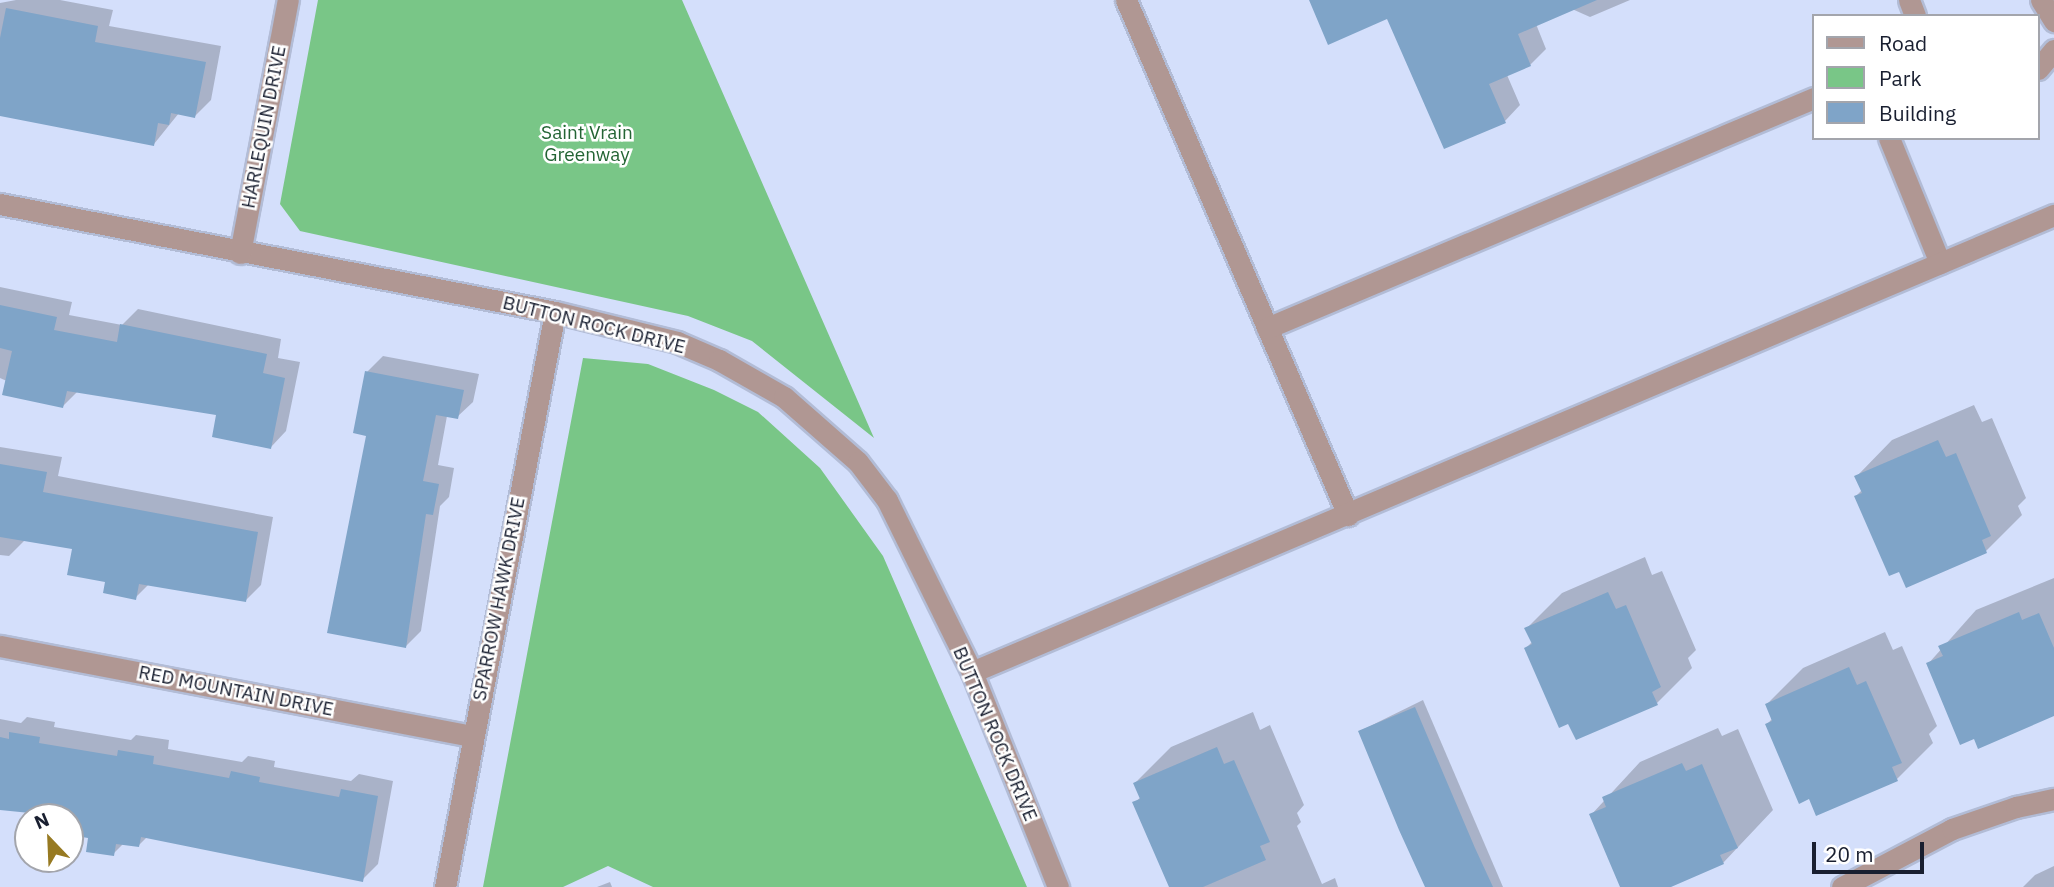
<!DOCTYPE html>
<style>
body{margin:0}
#map{position:relative;width:2054px;height:887px;overflow:hidden;background:#d4dffb;font-family:"IBM Plex Sans",sans-serif}
div>[style]{position:absolute}
.green>*{inset:0;background:#79c687}
.shadow>*{inset:0;background:#0003}
.building>*{inset:0;background:#7fa4c8}
.roads{filter:drop-shadow(2px 0 #b2bcd6) drop-shadow(-2px 0 #b2bcd6) drop-shadow(0 2px #b2bcd6) drop-shadow(0 -2px #b2bcd6)}
.minor>*{height:21px;margin:-10.5px;padding:0 10.5px;transform-origin:10.5px;border-radius:10.5px;background:#b09793}
span{translate:-50% -50%;white-space:nowrap;text-align:center;line-height:1.15;-webkit-text-stroke:5px #fff;paint-order:stroke}
.street-label{font-size:19px;color:#191f30}
.park-label{font-size:19px;color:#236434}
.legend{position:absolute;left:1812px;top:14px;width:228px;height:126px;box-sizing:border-box;background:#fff;border:2px solid #a3a5ac;margin:0;padding:9px 12px;list-style:none;font-size:21px;color:#191f30}
.legend li{display:flex;align-items:center;gap:14px;height:35px}
.legend b{width:35px;border:2px solid #a3a5ac}
.north{position:absolute;left:14px;top:803px;width:70px;height:70px;box-sizing:border-box;background:#fff;border:2px solid #a3a5ac;border-radius:50%;rotate:337deg;font-size:19px;font-weight:700;line-height:28px;text-align:center;color:#191f30}
.north::after{content:'';display:block;margin:auto;width:24px;height:32px;background:#977a22;clip-path:polygon(50% 0,100% 100%,50% 72%,0 100%)}
.scale{position:absolute;left:1812px;top:842px;width:112px;height:32px;box-sizing:border-box;border:4px solid #191f30;border-top:0;padding-left:9px;font-size:21px;line-height:24px;white-space:nowrap;color:#191f30;-webkit-text-stroke:5px #fff;paint-order:stroke}
</style>
<div id="map">
<div class="green">
<div style="clip-path:polygon(318px 0,682px 0,874px 438px,752px 341px,688px 316px,300px 231px,280px 204px)"></div>
<div style="clip-path:polygon(583px 358px,648px 364px,714px 390px,758px 412px,820px 468px,883px 556px,1027px 887px,653px 887px,608px 866px,563px 887px,483px 887px)"></div>
</div>
<div class="shadow">
<div style="clip-path:polygon(16px 0,60px 0,113px 10px,109px 26px,221px 46px,211px 100px,195px 116px,179px 113px,154px 144px,0 114px,0 3px)"></div>
<div style="clip-path:polygon(1311px 0,1630px 0,1590px 17px,1572px 9px,1536px 24px,1546px 49px,1530px 65px,1507px 75px,1520px 105px,1505px 121px,1388px 17px)"></div>
<div style="clip-path:polygon(0 287px,72px 302px,69px 315px,122px 325px,138px 309px,281px 339px,278px 358px,300px 362px,286px 431px,271px 447px,218px 414px,78px 391px,63px 406px,0 378px)"></div>
<div style="clip-path:polygon(383px 356px,479px 374px,473px 402px,457px 417px,447px 416px,438px 465px,454px 468px,449px 497px,440px 506px,421px 631px,406px 646px,368px 435px,367px 372px)"></div>
<div style="clip-path:polygon(1974px 405px,1982px 422px,1992px 418px,2026px 498px,2018px 506px,2022px 515px,1986px 551px,1900px 569px,1856px 496px,1862px 490px,1857px 476px,1892px 440px)"></div>
<div style="clip-path:polygon(0 447px,62px 457px,58px 476px,273px 517px,261px 585px,246px 600px,149px 584px,135px 598px,107px 581px,74px 548px,25px 540px,9px 556px,0 555px)"></div>
<div style="clip-path:polygon(1645px 557px,1652px 575px,1662px 571px,1696px 650px,1688px 658px,1692px 668px,1657px 703px,1526px 648px,1532px 642px,1526px 629px,1562px 593px)"></div>
<div style="clip-path:polygon(2054px 578px,2054px 714px,1928px 664px,1976px 610px)"></div>
<div style="clip-path:polygon(1885px 632px,1893px 650px,1902px 646px,1937px 726px,1929px 734px,1933px 743px,1897px 779px,1810px 797px,1767px 724px,1773px 718px,1767px 704px,1803px 668px)"></div>
<div style="clip-path:polygon(1423px 700px,1503px 887px,1426px 887px,1360px 731px)"></div>
<div style="clip-path:polygon(1253px 712px,1260px 730px,1270px 725px,1304px 805px,1297px 813px,1301px 822px,1297px 826px,1322px 884px,1335px 878px,1338px 887px,1183px 887px,1134px 803px,1141px 797px,1135px 783px,1171px 747px)"></div>
<div style="clip-path:polygon(27px 717px,55px 722px,54px 727px,131px 740px,136px 735px,169px 740px,168px 749px,242px 762px,248px 756px,275px 761px,274px 767px,351px 781px,359px 774px,393px 781px,378px 864px,362px 880px,148px 836px,138px 846px,124px 843px,113px 854px,70px 817px,0 808px,0 719px,21px 723px)"></div>
<div style="clip-path:polygon(1718px 728px,1722px 736px,1738px 729px,1773px 810px,1723px 863px,1666px 887px,1622px 887px,1591px 815px,1640px 762px)"></div>
<div style="clip-path:polygon(2054px 866px,2054px 887px,2023px 887px,2035px 875px)"></div>
<div style="clip-path:polygon(610px 882px,612px 887px,597px 887px)"></div>
</div>
<div class="building">
<div style="clip-path:polygon(1309px 0,1597px 0,1518px 34px,1531px 66px,1489px 84px,1506px 123px,1444px 149px,1387px 19px,1328px 45px)"></div>
<div style="clip-path:polygon(6px 8px,98px 26px,95px 42px,206px 62px,195px 118px,171px 113px,169px 125px,158px 123px,154px 146px,0 116px,0 38px)"></div>
<div style="clip-path:polygon(0 305px,57px 317px,54px 330px,117px 342px,120px 324px,267px 354px,263px 373px,285px 378px,271px 449px,212px 437px,216px 415px,67px 391px,63px 408px,2px 395px,12px 351px,0 348px)"></div>
<div style="clip-path:polygon(365px 371px,464px 390px,458px 419px,436px 415px,423px 481px,439px 484px,433px 515px,426px 514px,406px 648px,327px 633px,366px 436px,353px 433px)"></div>
<div style="clip-path:polygon(1938px 440px,1946px 457px,1956px 453px,1991px 536px,1982px 540px,1987px 553px,1906px 588px,1899px 572px,1889px 576px,1854px 496px,1862px 493px,1854px 476px)"></div>
<div style="clip-path:polygon(0 464px,47px 472px,43px 492px,258px 532px,246px 602px,139px 584px,136px 600px,103px 593px,105px 582px,67px 575px,72px 549px,0 537px)"></div>
<div style="clip-path:polygon(1608px 592px,1616px 609px,1626px 605px,1661px 687px,1652px 692px,1658px 705px,1576px 740px,1568px 724px,1559px 728px,1524px 648px,1532px 644px,1524px 628px)"></div>
<div style="clip-path:polygon(2019px 612px,2022px 620px,2039px 613px,2054px 648px,2054px 716px,1978px 749px,1974px 739px,1960px 745px,1926px 663px,1943px 656px,1938px 646px)"></div>
<div style="clip-path:polygon(1849px 667px,1857px 685px,1866px 681px,1902px 763px,1892px 767px,1898px 781px,1816px 816px,1809px 799px,1799px 804px,1765px 724px,1772px 721px,1765px 704px)"></div>
<div style="clip-path:polygon(1415px 707px,1475px 848px,1493px 887px,1425px 887px,1399px 830px,1358px 731px)"></div>
<div style="clip-path:polygon(9px 732px,40px 737px,39px 743px,117px 756px,118px 750px,154px 756px,153px 764px,229px 778px,231px 771px,260px 777px,259px 782px,339px 797px,341px 789px,378px 796px,363px 882px,141px 837px,139px 847px,116px 844px,114px 856px,86px 852px,88px 838px,70px 835px,70px 817px,0 810px,0 737px,9px 739px)"></div>
<div style="clip-path:polygon(1217px 747px,1224px 764px,1234px 760px,1270px 842px,1260px 846px,1266px 860px,1203px 887px,1169px 887px,1132px 802px,1140px 799px,1133px 783px)"></div>
<div style="clip-path:polygon(1682px 763px,1686px 771px,1702px 764px,1738px 848px,1720px 855px,1724px 864px,1671px 887px,1620px 887px,1589px 814px,1606px 807px,1602px 797px)"></div>
</div>
<div class="roads">
<div class="minor">
<div style="left:1126px;top:0;width:561px;rotate:66.68deg"></div>
<div style="left:1909px;top:0;width:17px;rotate:69deg"></div>
<div style="left:2041px;top:0;width:25px;rotate:58deg"></div>
<div style="left:2038px;top:69px;width:25px;rotate:-50deg"></div>
<div style="left:1889px;top:138px;width:135px;rotate:67.8deg"></div>
<div style="left:0;top:204px;width:565px;rotate:11.01deg"></div>
<div style="left:555px;top:312px;width:126px;rotate:13.8deg"></div>
<div style="left:677px;top:342px;width:46px;rotate:23.2deg"></div>
<div style="left:719px;top:360px;width:75px;rotate:29.6deg"></div>
<div style="left:784px;top:397px;width:98px;rotate:41.3deg"></div>
<div style="left:858px;top:462px;width:48px;rotate:52.7deg"></div>
<div style="left:887px;top:500px;width:192px;rotate:63.7deg"></div>
<div style="left:972px;top:672px;width:232px;rotate:68.2deg"></div>
<div style="left:240px;top:253px;width:258px;rotate:-79.3deg"></div>
<div style="left:1267px;top:328px;width:593px;rotate:-22.81deg"></div>
<div style="left:0;top:646px;width:481px;rotate:10.8deg"></div>
<div style="left:972px;top:672px;width:1175px;rotate:-22.9deg"></div>
<div style="left:445px;top:887px;width:585px;rotate:-79.17deg"></div>
<div style="left:1842px;top:887px;width:124px;rotate:-27.8deg"></div>
<div style="left:1952px;top:829px;width:68px;rotate:-19deg"></div>
<div style="left:2016px;top:807px;width:39px;rotate:-12deg"></div>
</div>
</div>
<div class="street-label">
<span style="left:264px;top:127px;rotate:-79deg">HARLEQUIN DRIVE</span>
<span style="left:594px;top:325px;rotate:14deg">BUTTON ROCK DRIVE</span>
<span style="left:499px;top:599px;rotate:-79deg">SPARROW HAWK DRIVE</span>
<span style="left:236px;top:691px;rotate:11deg">RED MOUNTAIN DRIVE</span>
<span style="left:995px;top:734px;rotate:67deg">BUTTON ROCK DRIVE</span>
</div>
<div class="park-label">
<span style="left:587px;top:144px">Saint Vrain<br>Greenway</span>
</div>
<ul class="legend">
<li><b style="height:9px;background:#b09793"></b>Road</li>
<li><b style="height:19px;background:#79c687"></b>Park</li>
<li><b style="height:19px;background:#7fa4c8"></b>Building</li>
</ul>
<div class="north">N</div>
<div class="scale">20 m</div>
</div>
